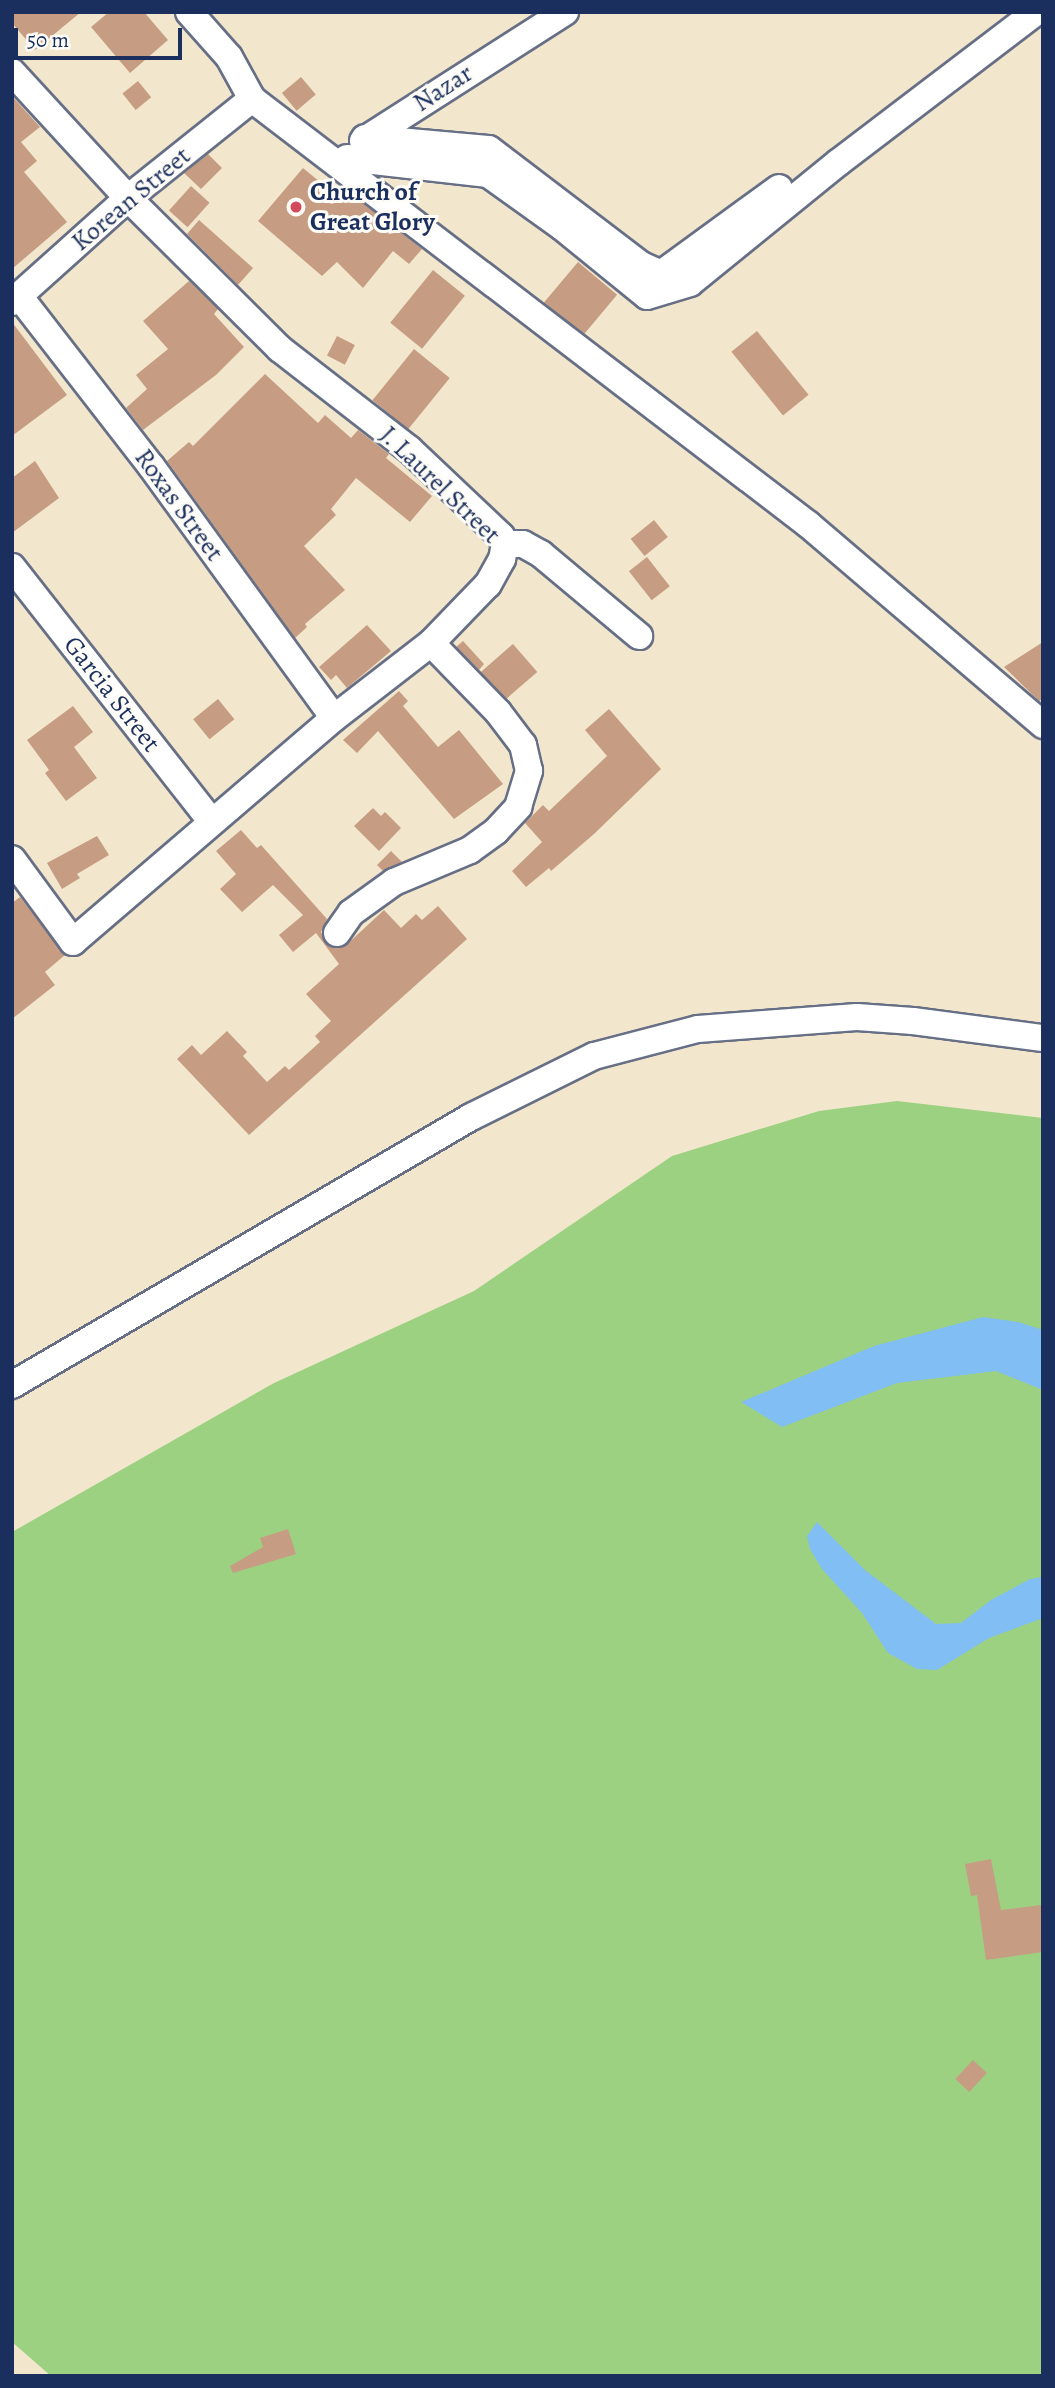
<!DOCTYPE html>
<style>
body{margin:0}
#map{position:relative;width:1055px;height:2388px;overflow:hidden;background:#f2e7cd;font-family:Alegreya,serif}
div>[style]{position:absolute}
.green>*{inset:0;background:#9dd182}
.water>*{inset:0;background:#80bef3}
.building>*{inset:0;background:#c69d83;transform-origin:0 0}
.roads{filter:drop-shadow(2px 0 #666f85) drop-shadow(-2px 0 #666f85) drop-shadow(0 2px #666f85) drop-shadow(0 -2px #666f85)}
.minor>*{height:26px;margin:-13px;padding:0 13px;transform-origin:13px;border-radius:13px;background:#fff}
.dots>*{width:19px;height:19px;translate:-50% -50%;box-sizing:border-box;border:4px solid #fdfcf7;border-radius:50%}
span{translate:-50% -50%;white-space:nowrap;text-align:center;line-height:1.15;-webkit-text-stroke:6px #fdfcf7;paint-order:stroke}
.street-label{font-size:26px;color:#1b2f5e}
.poi-label{font-size:26px;color:#1b2f5e;font-weight:700}
.left{translate:0 -50%;text-align:left}
.frame{position:absolute;inset:0;border:14px solid #1b2f5e;pointer-events:none}
.scale{position:absolute;left:14px;top:28px;width:168px;height:32px;box-sizing:border-box;border:4px solid #1b2f5e;border-top:0;padding-left:9px;font-size:21px;line-height:24px;white-space:nowrap;color:#1b2f5e;-webkit-text-stroke:5px #fdfcf7;paint-order:stroke}
</style>
<div id="map">
<div class="green">
<div style="clip-path:polygon(897px 1101px,1043px 1118px,1043px 2376px,51px 2376px,12px 2342px,12px 1532px,274px 1383px,474px 1291px,672px 1156px,819px 1111px)"></div>
</div>
<div class="water">
<div style="clip-path:polygon(983px 1317px,1018px 1322px,1043px 1330px,1043px 1390px,996px 1371px,897px 1383px,782px 1427px,741px 1402px,874px 1346px)"></div>
<div style="clip-path:polygon(817px 1522px,865px 1570px,936px 1624px,961px 1623px,991px 1600px,1030px 1579px,1043px 1577px,1043px 1618px,989px 1638px,937px 1670px,917px 1669px,888px 1653px,862px 1613px,822px 1569px,810px 1549px,807px 1536px)"></div>
</div>
<div class="building">
<div style="clip-path:polygon(12px 12px,81px 12px,35px 50px,12px 23px)"></div>
<div style="clip-path:polygon(109px 12px,144px 12px,168px 40px,130px 73px,91px 27px)"></div>
<div style="left:301px;top:77px;width:23px;height:25px;rotate:50deg"></div>
<div style="left:138px;top:81px;width:21px;height:20px;rotate:51deg"></div>
<div style="clip-path:polygon(12px 96px,40px 127px,21px 142px,37px 161px,24px 172px,67px 222px,12px 269px)"></div>
<div style="clip-path:polygon(208px 154px,222px 168px,201px 189px,184px 173px)"></div>
<div style="clip-path:polygon(303px 168px,337px 196px,343px 188px,422px 249px,409px 264px,393px 251px,363px 288px,337px 262px,322px 276px,258px 221px)"></div>
<div style="left:191px;top:186px;width:25px;height:33px;rotate:42deg"></div>
<div style="clip-path:polygon(199px 220px,253px 268px,238px 285px,187px 234px)"></div>
<div style="left:578px;top:262px;width:51px;height:53px;rotate:40deg"></div>
<div style="left:433px;top:270px;width:41px;height:68px;rotate:39deg"></div>
<div style="clip-path:polygon(189px 281px,218px 309px,214px 314px,244px 347px,216px 375px,143px 430px,126px 408px,147px 389px,136px 375px,168px 349px,143px 321px)"></div>
<div style="clip-path:polygon(12px 322px,67px 395px,12px 436px)"></div>
<div style="left:757px;top:331px;width:82px;height:33px;rotate:51deg"></div>
<div style="left:337px;top:336px;width:20px;height:22px;rotate:27deg"></div>
<div style="left:414px;top:349px;width:46px;height:66px;rotate:39deg"></div>
<div style="clip-path:polygon(265px 374px,318px 423px,325px 415px,351px 438px,358px 430px,389px 454px,386px 458px,432px 496px,410px 522px,356px 478px,331px 509px,336px 515px,304px 546px,345px 590px,305px 624px,307px 627px,295px 638px,167px 461px,189px 442px,193px 446px)"></div>
<div style="clip-path:polygon(35px 461px,59px 498px,12px 533px,12px 478px)"></div>
<div style="left:654px;top:520px;width:22px;height:30px;rotate:51deg"></div>
<div style="left:647px;top:557px;width:37px;height:23px;rotate:52deg"></div>
<div style="clip-path:polygon(367px 625px,391px 651px,347px 688px,336px 675px,331px 680px,319px 667px)"></div>
<div style="clip-path:polygon(463px 641px,484px 664px,479px 670px,456px 647px)"></div>
<div style="clip-path:polygon(1043px 642px,1043px 699px,1039px 701px,1004px 667px)"></div>
<div style="left:513px;top:644px;width:37px;height:43px;rotate:49deg"></div>
<div style="clip-path:polygon(399px 691px,408px 701px,403px 706px,438px 747px,459px 730px,503px 784px,454px 819px,378px 731px,357px 753px,343px 740px)"></div>
<div style="left:218px;top:699px;width:26px;height:32px;rotate:51deg"></div>
<div style="clip-path:polygon(73px 706px,93px 732px,74px 747px,97px 778px,66px 801px,45px 773px,49px 770px,27px 740px)"></div>
<div style="clip-path:polygon(609px 709px,661px 769px,594px 834px,551px 871px,549px 868px,526px 887px,512px 871px,542px 842px,525px 823px,543px 805px,549px 811px,607px 756px,585px 730px)"></div>
<div style="clip-path:polygon(373px 808px,381px 816px,385px 812px,401px 828px,379px 851px,354px 826px)"></div>
<div style="clip-path:polygon(241px 830px,257px 848px,261px 845px,327px 919px,321px 932px,329px 946px,344px 947px,384px 910px,401px 928px,416px 914px,422px 920px,438px 906px,467px 939px,249px 1135px,177px 1059px,192px 1045px,201px 1055px,227px 1031px,247px 1052px,243px 1056px,267px 1082px,285px 1066px,289px 1070px,320px 1042px,315px 1036px,331px 1021px,306px 994px,339px 964px,316px 933px,293px 952px,279px 935px,303px 915px,273px 885px,242px 912px,220px 889px,236px 874px,216px 851px)"></div>
<div style="clip-path:polygon(97px 836px,109px 855px,77px 874px,80px 878px,62px 889px,47px 863px)"></div>
<div style="clip-path:polygon(391px 851px,402px 862px,383px 871px,377px 865px)"></div>
<div style="clip-path:polygon(20px 897px,65px 955px,45px 972px,55px 985px,12px 1019px,12px 903px)"></div>
<div style="clip-path:polygon(288px 1529px,296px 1554px,233px 1573px,230px 1566px,263px 1547px,260px 1538px)"></div>
<div style="clip-path:polygon(991px 1859px,1001px 1910px,1041px 1905px,1043px 1952px,986px 1960px,977px 1895px,971px 1896px,965px 1864px)"></div>
<div style="left:973px;top:2060px;width:19px;height:26px;rotate:43deg"></div>
</div>
<div class="roads">
<div class="minor">
<div style="left:189px;top:12px;width:60px;rotate:48.4deg"></div>
<div style="left:229px;top:57px;width:48px;rotate:61.3deg"></div>
<div style="left:252px;top:99px;width:701px;rotate:37.41deg"></div>
<div style="left:809px;top:525px;width:308px;rotate:40.5deg"></div>
<div style="left:12px;top:72px;width:171px;rotate:47.4deg"></div>
<div style="left:128px;top:198px;width:214px;rotate:44.8deg"></div>
<div style="left:280px;top:349px;width:163px;rotate:37.8deg"></div>
<div style="left:409px;top:449px;width:127px;rotate:43.4deg"></div>
<div style="left:501px;top:536px;width:9px;rotate:63deg"></div>
<div style="left:505px;top:544px;width:15px;rotate:101deg"></div>
<div style="left:502px;top:559px;width:29px;rotate:119deg"></div>
<div style="left:488px;top:584px;width:82px;rotate:134deg"></div>
<div style="left:431px;top:643px;width:123px;rotate:142.3deg"></div>
<div style="left:334px;top:718px;width:344px;rotate:139.4deg"></div>
<div style="left:73px;top:942px;width:103px;rotate:-126.3deg"></div>
<div style="left:365px;top:138px;width:124px;rotate:5.1deg"></div>
<div style="left:489px;top:149px;width:191px;rotate:37.3deg"></div>
<div style="left:641px;top:265px;width:22px;rotate:24deg"></div>
<div style="left:661px;top:274px;width:146px;rotate:-36.1deg"></div>
<div style="left:363px;top:141px;width:240px;rotate:-32.6deg"></div>
<div style="left:347px;top:158px;width:142px;rotate:6.5deg"></div>
<div style="left:488px;top:174px;width:91px;rotate:35.6deg"></div>
<div style="left:562px;top:227px;width:109px;rotate:39.1deg"></div>
<div style="left:647px;top:296px;width:45px;rotate:-16.8deg"></div>
<div style="left:690px;top:283px;width:192px;rotate:-39.1deg"></div>
<div style="left:839px;top:162px;width:248px;rotate:-37.3deg"></div>
<div style="left:19px;top:296px;width:215px;rotate:52.2deg"></div>
<div style="left:151px;top:466px;width:311px;rotate:54deg"></div>
<div style="left:12px;top:302px;width:156px;rotate:-41.9deg"></div>
<div style="left:128px;top:198px;width:159px;rotate:-38.6deg"></div>
<div style="left:505px;top:544px;width:18px"></div>
<div style="left:523px;top:544px;width:21px;rotate:29deg"></div>
<div style="left:541px;top:554px;width:128px;rotate:39.9deg"></div>
<div style="left:12px;top:567px;width:324px;rotate:51.9deg"></div>
<div style="left:337px;top:933px;width:24px;rotate:-55deg"></div>
<div style="left:351px;top:913px;width:53px;rotate:-35.8deg"></div>
<div style="left:394px;top:882px;width:82px;rotate:-22.8deg"></div>
<div style="left:470px;top:850px;width:32px;rotate:-36deg"></div>
<div style="left:496px;top:831px;width:33px;rotate:-47deg"></div>
<div style="left:518px;top:807px;width:38px;rotate:-73deg"></div>
<div style="left:529px;top:771px;width:27px;rotate:-103deg"></div>
<div style="left:523px;top:745px;width:41px;rotate:-127.1deg"></div>
<div style="left:498px;top:712px;width:96px;rotate:-134.2deg"></div>
<div style="left:12px;top:1385px;width:532px;rotate:-30.28deg"></div>
<div style="left:471px;top:1117px;width:137px;rotate:-26.4deg"></div>
<div style="left:594px;top:1056px;width:107px;rotate:-14.6deg"></div>
<div style="left:698px;top:1029px;width:159px;rotate:-4.3deg"></div>
<div style="left:857px;top:1017px;width:56px;rotate:4.1deg"></div>
<div style="left:913px;top:1021px;width:131px;rotate:7.5deg"></div>
</div>
</div>
<div class="dots">
<div style="left:296px;top:207px;background:#d1495b"></div>
</div>
<div class="street-label">
<span style="left:443px;top:88px;rotate:-33deg">Nazar</span>
<span style="left:131px;top:199px;rotate:-40deg">Korean Street</span>
<span style="left:440px;top:485px;rotate:44deg">J. Laurel Street</span>
<span style="left:179px;top:505px;rotate:54deg">Roxas Street</span>
<span style="left:112px;top:694px;rotate:52deg">Garcia Street</span>
</div>
<div class="poi-label">
<span class="left" style="left:310px;top:207px">Church of<br>Great Glory</span>
</div>
<div class="frame"></div>
<div class="scale">50 m</div>
</div>
